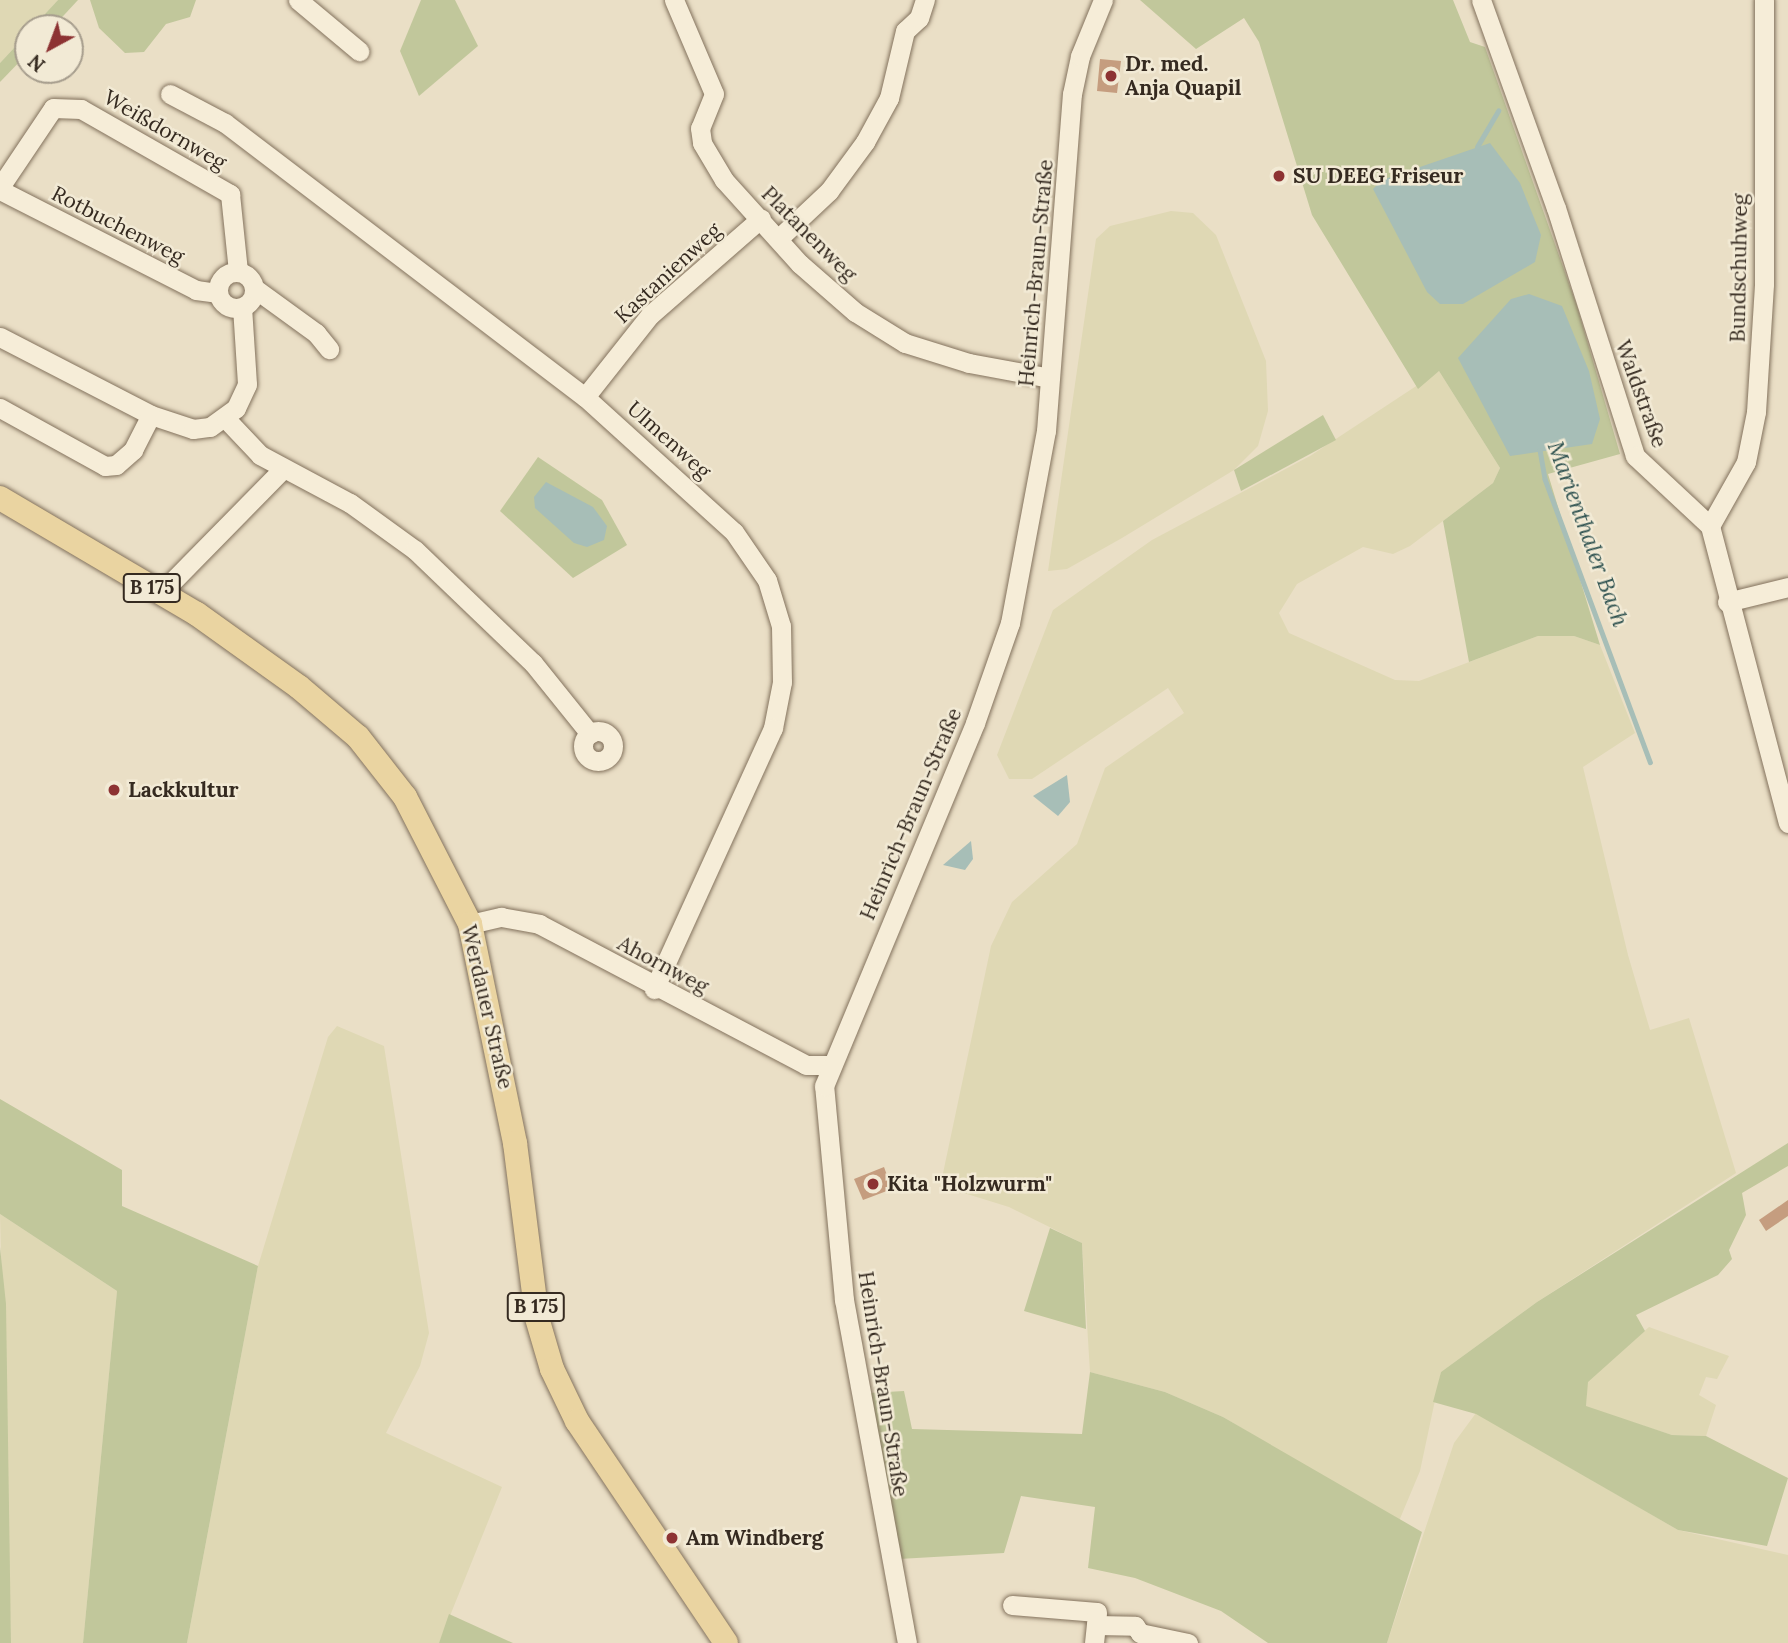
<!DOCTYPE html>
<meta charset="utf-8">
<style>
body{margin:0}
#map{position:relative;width:1788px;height:1643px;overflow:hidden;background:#eadfc6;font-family:Lora,serif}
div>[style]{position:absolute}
.farmland>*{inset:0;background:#dfd8b4}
.green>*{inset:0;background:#c1c79b}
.water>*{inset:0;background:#a7beb7}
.stream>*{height:4.5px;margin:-2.25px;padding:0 2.25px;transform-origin:2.25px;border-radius:2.25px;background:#a7beb7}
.building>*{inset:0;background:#c59d7f}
.roads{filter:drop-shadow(0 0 2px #83725d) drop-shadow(0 0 2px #83725d)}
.minor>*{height:19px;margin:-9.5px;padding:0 9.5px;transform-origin:9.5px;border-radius:9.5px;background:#f6edd8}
.minor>.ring{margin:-9.5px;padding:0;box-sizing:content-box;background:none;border:19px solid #f6edd8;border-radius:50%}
.major>*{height:24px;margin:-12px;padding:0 12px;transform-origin:12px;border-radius:12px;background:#ead4a1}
.dots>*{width:19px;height:19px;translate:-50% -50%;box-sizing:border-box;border:4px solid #f2ead5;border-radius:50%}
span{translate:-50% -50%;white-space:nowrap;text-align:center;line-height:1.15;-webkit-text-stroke:5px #f2ead5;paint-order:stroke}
.shield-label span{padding:2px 5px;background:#f2ead5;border:2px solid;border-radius:5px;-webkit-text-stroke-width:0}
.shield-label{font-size:19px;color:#352a20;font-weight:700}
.poi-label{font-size:21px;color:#352a20;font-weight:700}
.left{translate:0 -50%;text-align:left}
.street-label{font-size:21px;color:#352a20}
.water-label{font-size:23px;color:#305351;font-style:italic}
.north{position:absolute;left:14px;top:14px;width:70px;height:70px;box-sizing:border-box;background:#f2ead5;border:2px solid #a69d8d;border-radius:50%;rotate:221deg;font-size:19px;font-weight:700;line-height:28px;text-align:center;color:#352a20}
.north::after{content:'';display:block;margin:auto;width:24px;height:32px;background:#8d3333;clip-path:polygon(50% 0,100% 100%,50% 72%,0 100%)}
</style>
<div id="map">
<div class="farmland">
<div style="clip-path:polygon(0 0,58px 0,0 63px)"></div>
<div style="clip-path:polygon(1171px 211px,1193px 213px,1216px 235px,1266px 361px,1268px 411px,1258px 446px,1234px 470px,1122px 538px,1067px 569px,1048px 571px,1096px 239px,1110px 226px)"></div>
<div style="clip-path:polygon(1439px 371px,1500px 468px,1493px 483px,1410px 546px,1393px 554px,1363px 547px,1297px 584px,1279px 613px,1289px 633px,1395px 680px,1419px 681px,1538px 636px,1574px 636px,1600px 645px,1635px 733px,1583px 767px,1628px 955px,1650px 1030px,1689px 1018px,1736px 1173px,1537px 1302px,1441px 1372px,1420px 1471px,1399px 1521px,1223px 1417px,1165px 1392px,1090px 1372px,1082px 1243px,1009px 1207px,951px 1189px,942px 1178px,991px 946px,1012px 902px,1077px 844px,1105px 768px,1184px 713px,1168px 688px,1032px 779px,1009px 779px,997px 755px,1053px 610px,1152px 540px,1310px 456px)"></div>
<div style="clip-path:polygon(337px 1026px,384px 1046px,429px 1333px,420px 1366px,386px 1433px,502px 1487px,439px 1643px,187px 1643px,258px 1266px,328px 1037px)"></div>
<div style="clip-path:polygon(0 1214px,117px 1291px,83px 1643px,11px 1643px)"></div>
<div style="clip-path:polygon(1649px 1327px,1729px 1356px,1717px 1379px,1706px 1377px,1699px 1395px,1716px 1405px,1706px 1436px,1672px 1435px,1586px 1407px,1587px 1382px)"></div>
<div style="clip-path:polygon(1476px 1413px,1678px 1530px,1788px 1555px,1788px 1643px,1387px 1643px,1454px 1443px)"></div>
</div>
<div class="green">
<div style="clip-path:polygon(58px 0,78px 0,52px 28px,32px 28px)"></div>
<div style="clip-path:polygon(90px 0,196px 0,190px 17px,166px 24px,144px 52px,125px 53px,99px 28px)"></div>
<div style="clip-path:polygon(421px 0,455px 0,478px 46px,419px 96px,400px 51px)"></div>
<div style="clip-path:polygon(1140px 0,1453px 0,1470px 42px,1485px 47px,1577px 306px,1620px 454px,1548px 474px,1600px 645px,1574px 636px,1538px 636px,1469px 662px,1443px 521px,1493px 483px,1500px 468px,1439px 371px,1418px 389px,1312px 215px,1259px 42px,1244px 18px,1196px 49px)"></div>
<div style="clip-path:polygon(28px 33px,28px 53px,0 82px,0 63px)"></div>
<div style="clip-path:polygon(1323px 415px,1336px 440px,1241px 491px,1234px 470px)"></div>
<div style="clip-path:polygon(538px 457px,602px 500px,627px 545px,573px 578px,500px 511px)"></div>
<div style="clip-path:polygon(0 1099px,122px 1170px,122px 1206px,258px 1266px,187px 1643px,83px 1643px,117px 1291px,0 1214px)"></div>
<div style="clip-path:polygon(1788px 1143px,1788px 1166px,1742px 1193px,1746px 1215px,1729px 1250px,1732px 1259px,1718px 1275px,1636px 1315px,1645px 1331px,1588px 1382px,1586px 1406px,1672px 1435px,1706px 1436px,1788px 1478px,1767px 1546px,1678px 1530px,1476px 1414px,1433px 1402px,1441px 1372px,1537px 1302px)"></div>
<div style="clip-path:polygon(1050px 1228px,1082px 1243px,1086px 1329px,1024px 1311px)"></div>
<div style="clip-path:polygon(0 1247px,6px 1304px,11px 1643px,0 1643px)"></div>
<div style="clip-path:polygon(1090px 1372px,1165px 1392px,1223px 1417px,1422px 1532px,1387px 1643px,1268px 1643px,1221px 1611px,1135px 1578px,1088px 1568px,1095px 1507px,1021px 1496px,1004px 1553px,899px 1559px,869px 1393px,904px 1391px,912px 1429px,1082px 1434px)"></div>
<div style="clip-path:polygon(449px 1614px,513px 1643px,439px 1643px)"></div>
</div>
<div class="water">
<div style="clip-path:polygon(1490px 143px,1520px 183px,1541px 235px,1535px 262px,1463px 304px,1440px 304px,1427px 292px,1373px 189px,1382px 180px)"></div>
<div style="clip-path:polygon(1529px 294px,1562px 306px,1589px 371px,1600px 419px,1592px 444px,1510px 456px,1458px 358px,1511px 299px)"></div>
<div style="clip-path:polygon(546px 482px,593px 507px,607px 526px,604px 540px,587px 547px,574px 543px,535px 508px,534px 497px)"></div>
<div style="clip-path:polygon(1067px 775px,1070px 802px,1058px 816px,1033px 796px)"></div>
<div style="clip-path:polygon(971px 841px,973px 859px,965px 870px,943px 865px)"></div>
</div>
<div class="stream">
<div style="left:1477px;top:147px;width:42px;rotate:-59.7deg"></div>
<div style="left:1540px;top:450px;width:29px;rotate:80deg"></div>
<div style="left:1545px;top:479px;width:302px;rotate:69.6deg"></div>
</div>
<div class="building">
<div style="clip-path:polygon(1100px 59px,1121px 61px,1117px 93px,1097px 91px)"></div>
<div style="clip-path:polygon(884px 1167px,892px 1189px,863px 1200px,854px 1179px)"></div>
<div style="clip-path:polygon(1788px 1200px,1788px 1216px,1766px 1231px,1759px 1220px)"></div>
</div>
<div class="roads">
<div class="minor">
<div style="left:298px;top:0;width:80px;rotate:39.9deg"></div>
<div style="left:674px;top:0;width:102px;rotate:66.9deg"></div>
<div style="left:714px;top:94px;width:37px;rotate:112deg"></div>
<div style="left:700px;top:128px;width:15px;rotate:82deg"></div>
<div style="left:702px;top:143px;width:43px;rotate:59.3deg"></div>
<div style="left:724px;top:180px;width:113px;rotate:47.9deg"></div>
<div style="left:800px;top:264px;width:73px;rotate:41.1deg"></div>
<div style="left:855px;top:312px;width:59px;rotate:31.8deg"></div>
<div style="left:905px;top:343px;width:67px;rotate:17.4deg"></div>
<div style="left:969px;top:363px;width:82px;rotate:10.5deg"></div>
<div style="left:1481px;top:0;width:221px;rotate:70.2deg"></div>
<div style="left:1556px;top:208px;width:260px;rotate:72.3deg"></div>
<div style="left:1635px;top:456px;width:103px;rotate:43deg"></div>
<div style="left:1710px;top:526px;width:307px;rotate:75.3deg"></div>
<div style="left:170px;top:94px;width:62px;rotate:27.8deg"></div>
<div style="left:225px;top:123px;width:452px;rotate:37.3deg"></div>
<div style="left:585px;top:397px;width:201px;rotate:42.2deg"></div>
<div style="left:734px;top:532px;width:58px;rotate:55.5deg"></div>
<div style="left:767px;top:580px;width:48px;rotate:73.1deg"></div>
<div style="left:781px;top:626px;width:56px;rotate:89deg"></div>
<div style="left:782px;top:682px;width:47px;rotate:101.1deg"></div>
<div style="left:773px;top:728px;width:287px;rotate:114.5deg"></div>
<div style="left:0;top:187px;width:95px;rotate:-56.1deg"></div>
<div style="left:53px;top:108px;width:28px;rotate:2deg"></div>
<div style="left:81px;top:109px;width:172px;rotate:29.7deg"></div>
<div style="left:230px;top:194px;width:77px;rotate:84.1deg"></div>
<div style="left:0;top:190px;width:220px;rotate:27deg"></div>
<div style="left:196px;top:290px;width:21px;rotate:8deg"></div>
<div style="left:779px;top:238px;width:69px;rotate:-43.2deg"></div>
<div style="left:829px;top:191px;width:61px;rotate:-53.7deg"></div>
<div style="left:865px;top:142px;width:50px;rotate:-61.4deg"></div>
<div style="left:889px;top:98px;width:69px;rotate:-76.6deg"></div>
<div style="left:905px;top:31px;width:19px;rotate:-43deg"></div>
<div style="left:919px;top:18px;width:19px;rotate:-72deg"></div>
<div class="ring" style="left:218px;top:272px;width:17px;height:17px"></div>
<div style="left:254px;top:288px;width:77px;rotate:36deg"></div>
<div style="left:316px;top:333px;width:21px;rotate:51deg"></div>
<div style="left:0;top:337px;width:170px;rotate:27.3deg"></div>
<div style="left:151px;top:415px;width:44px;rotate:18.4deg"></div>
<div style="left:193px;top:429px;width:17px;rotate:-7deg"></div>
<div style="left:210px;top:427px;width:32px;rotate:-36deg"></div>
<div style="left:236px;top:408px;width:26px;rotate:-65deg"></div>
<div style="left:247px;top:384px;width:77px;rotate:-93.7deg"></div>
<div style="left:585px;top:397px;width:105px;rotate:-51.6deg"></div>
<div style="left:650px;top:315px;width:147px;rotate:-41.1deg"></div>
<div style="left:0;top:408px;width:120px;rotate:28.9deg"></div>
<div style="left:105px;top:466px;width:11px;rotate:-5deg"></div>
<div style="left:116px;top:465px;width:23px;rotate:-41deg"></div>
<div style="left:133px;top:450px;width:39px;rotate:-63deg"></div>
<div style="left:226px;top:419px;width:50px;rotate:46.6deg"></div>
<div style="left:260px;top:455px;width:102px;rotate:28.1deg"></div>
<div style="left:350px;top:503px;width:80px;rotate:35.9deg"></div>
<div style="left:415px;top:550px;width:163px;rotate:43.8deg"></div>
<div style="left:533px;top:663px;width:91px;rotate:51.2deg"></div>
<div style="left:1710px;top:526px;width:73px;rotate:-60.6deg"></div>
<div style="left:1746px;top:462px;width:51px;rotate:-78.7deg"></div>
<div style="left:1756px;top:412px;width:128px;rotate:-86.4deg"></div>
<div style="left:1764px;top:284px;width:284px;rotate:-90deg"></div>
<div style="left:161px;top:593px;width:175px;rotate:-45.5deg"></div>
<div style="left:1727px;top:602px;width:63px;rotate:-13.8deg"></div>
<div class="ring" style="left:583px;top:731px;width:11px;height:11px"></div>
<div style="left:470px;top:924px;width:32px;rotate:-13deg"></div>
<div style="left:501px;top:917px;width:39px;rotate:10deg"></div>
<div style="left:539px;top:924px;width:302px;rotate:27.8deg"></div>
<div style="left:806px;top:1065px;width:25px"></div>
<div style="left:1012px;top:1605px;width:85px;rotate:4.7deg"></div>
<div style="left:1097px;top:1612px;width:13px;rotate:94deg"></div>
<div style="left:1096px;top:1625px;width:39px;rotate:1deg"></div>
<div style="left:1135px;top:1626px;width:9px;rotate:54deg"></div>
<div style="left:1140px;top:1633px;width:49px;rotate:11.8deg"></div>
<div style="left:907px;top:1643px;width:349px;rotate:-100.4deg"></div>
<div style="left:844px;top:1300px;width:215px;rotate:-95.3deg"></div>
<div style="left:824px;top:1086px;width:393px;rotate:-67.4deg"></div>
<div style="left:975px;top:723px;width:106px;rotate:-70.7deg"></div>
<div style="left:1010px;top:623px;width:195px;rotate:-79.4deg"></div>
<div style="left:1046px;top:431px;width:338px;rotate:-85.6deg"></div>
<div style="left:1072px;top:94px;width:39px;rotate:-78deg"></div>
<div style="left:1080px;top:56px;width:61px;rotate:-67.7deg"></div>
<div style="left:1094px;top:1643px;width:18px;rotate:-84deg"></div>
</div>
<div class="major">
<div style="left:0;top:498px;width:229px;rotate:30.5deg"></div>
<div style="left:197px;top:614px;width:125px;rotate:35.6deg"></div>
<div style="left:299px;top:687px;width:77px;rotate:40.3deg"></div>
<div style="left:358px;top:737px;width:76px;rotate:51.9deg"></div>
<div style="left:405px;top:797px;width:143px;rotate:62.9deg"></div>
<div style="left:470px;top:924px;width:224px;rotate:78.4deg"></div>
<div style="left:515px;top:1143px;width:176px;rotate:82.8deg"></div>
<div style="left:537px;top:1318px;width:53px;rotate:73.6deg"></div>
<div style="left:552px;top:1369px;width:58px;rotate:64.3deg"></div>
<div style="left:577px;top:1421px;width:267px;rotate:56.1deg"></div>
</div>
</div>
<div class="dots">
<div style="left:1111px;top:76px;background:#8d3333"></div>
<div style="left:1279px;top:176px;background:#8d3333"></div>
<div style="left:114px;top:790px;background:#8d3333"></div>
<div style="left:873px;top:1184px;background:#8d3333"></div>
<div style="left:672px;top:1538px;background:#8d3333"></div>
</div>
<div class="shield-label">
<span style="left:152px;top:588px">B 175</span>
<span style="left:536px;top:1307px">B 175</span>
</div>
<div class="poi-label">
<span class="left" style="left:1125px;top:76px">Dr. med.<br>Anja Quapil</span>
<span class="left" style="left:1293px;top:176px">SU DEEG Friseur</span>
<span class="left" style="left:128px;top:790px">Lackkultur</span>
<span class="left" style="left:887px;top:1184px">Kita "Holzwurm"</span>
<span class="left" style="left:686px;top:1538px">Am Windberg</span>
</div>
<div class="street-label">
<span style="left:165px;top:130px;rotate:30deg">Weißdornweg</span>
<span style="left:118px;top:225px;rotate:27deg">Rotbuchenweg</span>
<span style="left:809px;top:234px;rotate:45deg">Platanenweg</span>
<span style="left:1739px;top:268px;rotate:-89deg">Bundschuhweg</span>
<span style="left:668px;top:273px;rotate:-43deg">Kastanienweg</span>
<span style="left:1036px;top:273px;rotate:-85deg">Heinrich-Braun-Straße</span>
<span style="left:1641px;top:394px;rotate:70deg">Waldstraße</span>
<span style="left:669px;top:440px;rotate:42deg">Ulmenweg</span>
<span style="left:911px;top:814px;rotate:-67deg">Heinrich-Braun-Straße</span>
<span style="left:663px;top:965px;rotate:28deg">Ahornweg</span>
<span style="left:487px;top:1007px;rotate:77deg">Werdauer Straße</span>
<span style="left:883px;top:1384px;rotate:81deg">Heinrich-Braun-Straße</span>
</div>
<div class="water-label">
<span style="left:1588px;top:534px;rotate:70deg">Marienthaler Bach</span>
</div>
<div class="north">N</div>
</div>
